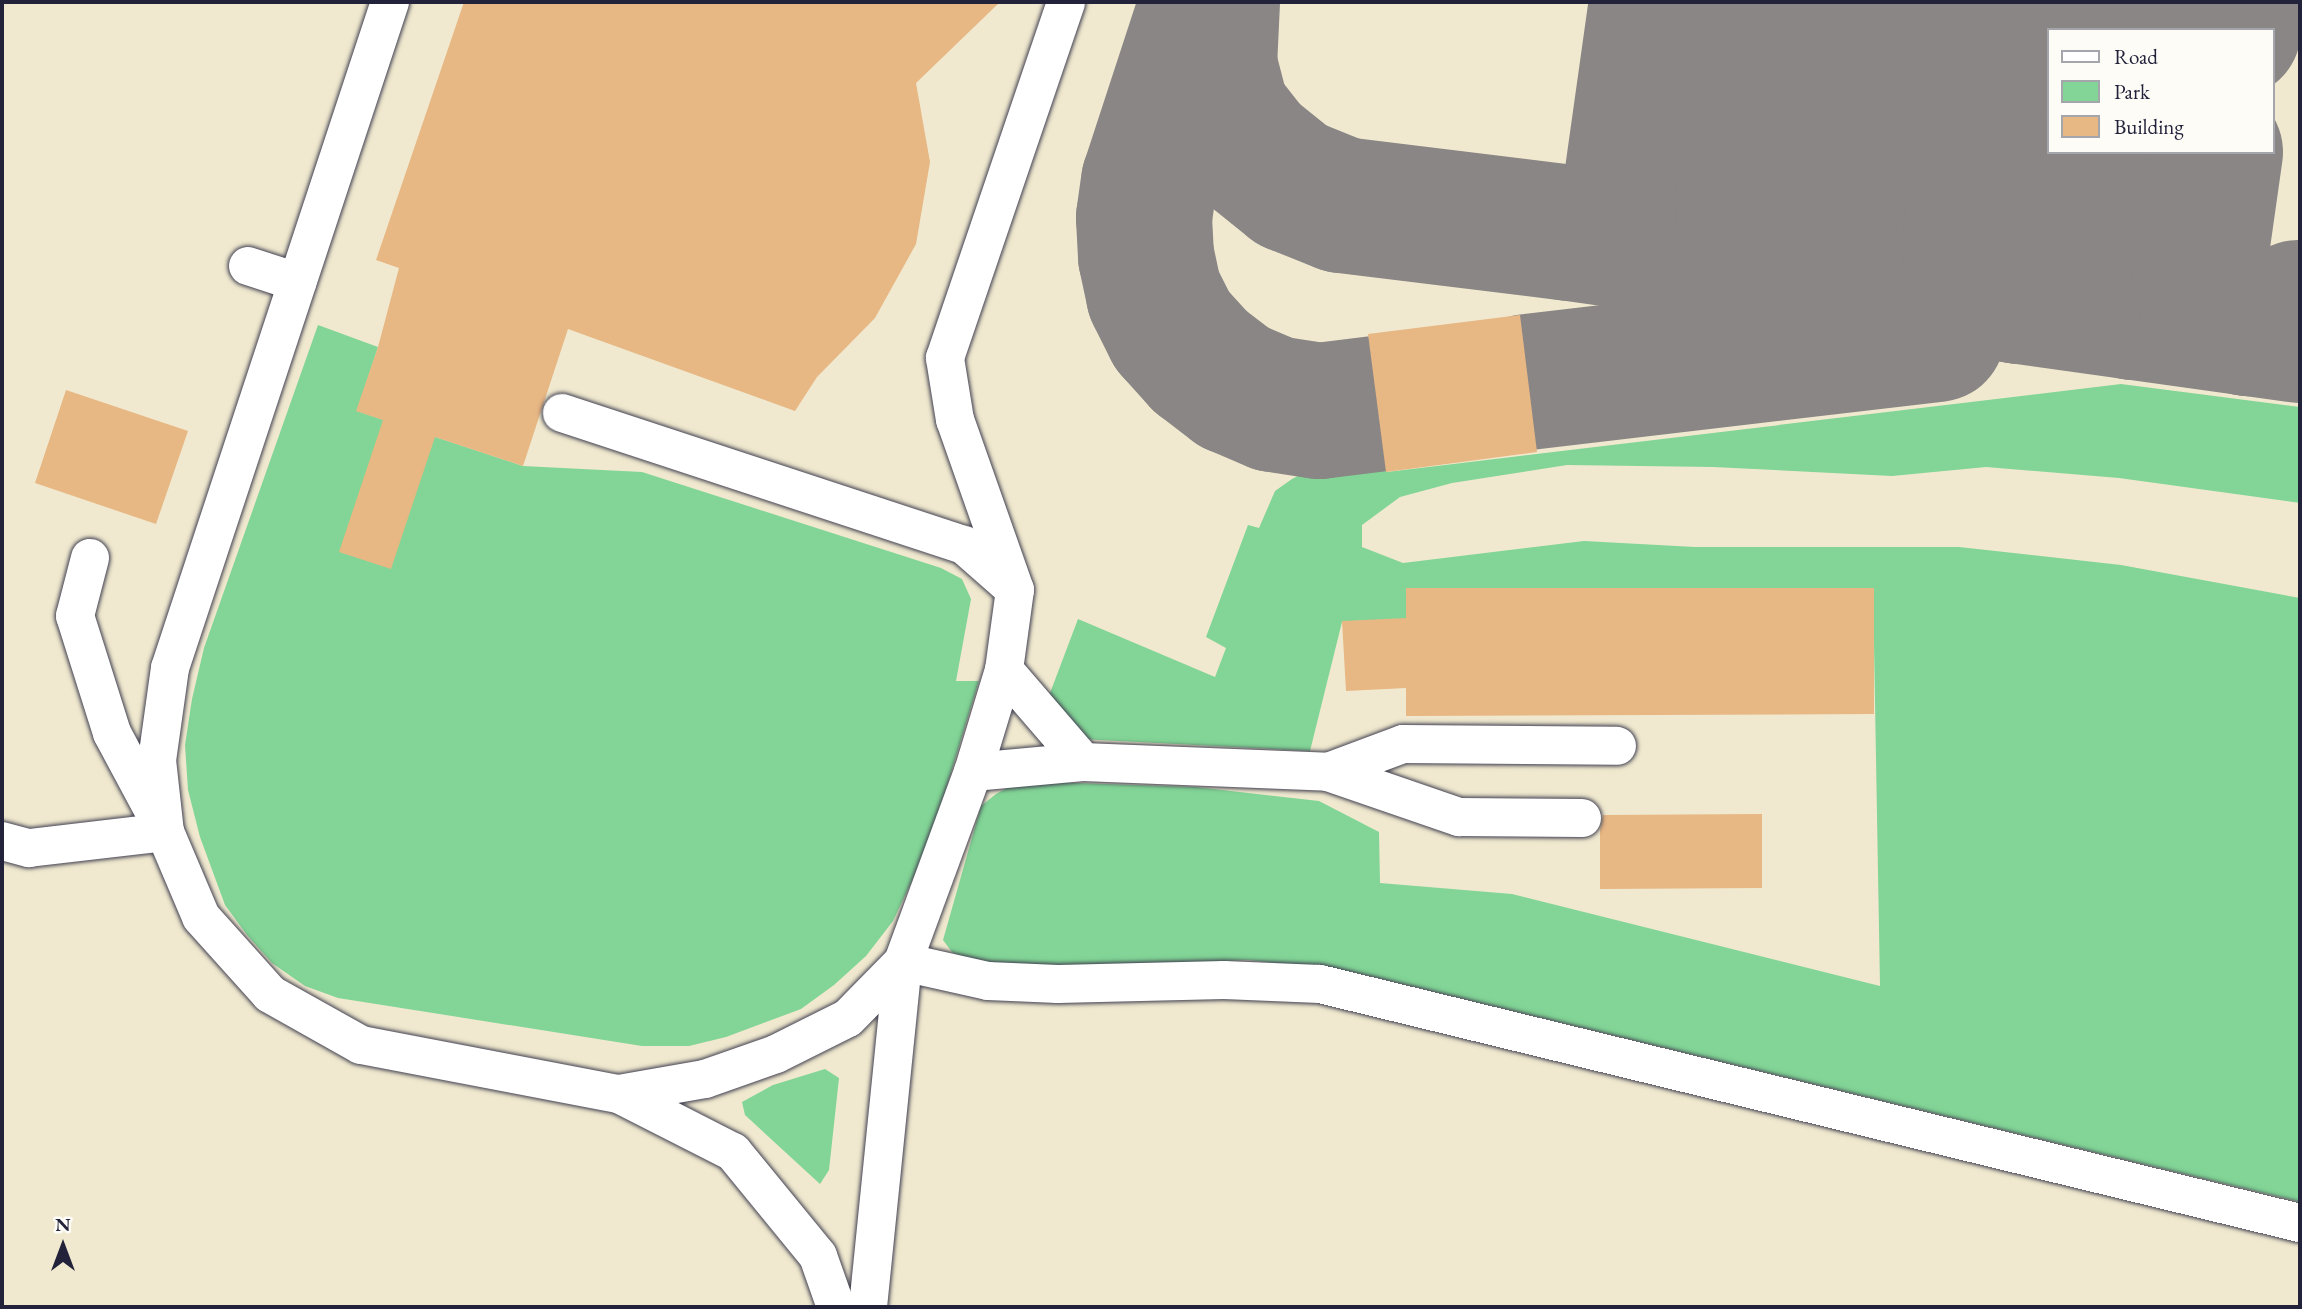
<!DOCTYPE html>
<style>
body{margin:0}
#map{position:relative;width:2302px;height:1309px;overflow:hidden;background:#f0e9cf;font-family:"EB Garamond",serif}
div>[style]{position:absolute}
.green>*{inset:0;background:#82d596}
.taxiway>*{height:136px;margin:-68px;padding:0 68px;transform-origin:68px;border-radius:68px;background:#898685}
.building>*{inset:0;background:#e7b784}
.roads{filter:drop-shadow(0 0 2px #414051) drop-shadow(0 0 2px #414051)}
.minor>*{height:38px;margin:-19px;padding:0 19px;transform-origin:19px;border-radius:19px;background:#fff}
span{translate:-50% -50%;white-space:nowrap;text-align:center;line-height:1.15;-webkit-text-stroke:7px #fdfcf7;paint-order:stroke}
.frame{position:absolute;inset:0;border:4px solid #22223b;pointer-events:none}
.legend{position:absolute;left:2047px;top:28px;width:228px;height:126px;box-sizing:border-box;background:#fdfcf7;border:2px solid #a5a5ac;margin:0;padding:9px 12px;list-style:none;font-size:21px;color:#22223b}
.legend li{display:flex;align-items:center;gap:14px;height:35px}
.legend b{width:35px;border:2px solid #a5a5ac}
.north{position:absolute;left:28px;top:1211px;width:70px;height:70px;-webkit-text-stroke:5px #fdfcf7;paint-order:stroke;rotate:0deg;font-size:19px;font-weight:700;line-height:28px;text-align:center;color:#22223b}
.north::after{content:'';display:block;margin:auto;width:24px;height:32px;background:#22223b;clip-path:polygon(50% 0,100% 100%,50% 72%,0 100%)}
</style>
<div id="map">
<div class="green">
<div style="clip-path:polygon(318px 325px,378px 347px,357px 411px,523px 466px,642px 472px,941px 568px,962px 579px,971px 599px,956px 681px,979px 681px,929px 845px,893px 921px,866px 956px,834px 985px,801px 1009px,726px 1037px,689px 1046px,642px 1046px,338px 998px,305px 986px,272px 963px,247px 935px,225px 905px,200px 837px,188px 790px,185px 745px,192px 699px,204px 648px)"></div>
<div style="clip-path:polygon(2121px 384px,2300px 407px,2300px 503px,2119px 478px,1986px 467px,1892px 476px,1713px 467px,1567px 465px,1452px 483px,1400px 497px,1362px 525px,1362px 547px,1403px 563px,1584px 541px,1695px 547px,1959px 547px,2121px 565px,2300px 598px,2300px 1202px,1353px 972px,1248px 960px,1013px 970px,967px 960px,952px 952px,943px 940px,981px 806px,996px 794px,1014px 784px,1047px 782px,1196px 787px,1319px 801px,1379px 832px,1380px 883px,1512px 894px,1880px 986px,1873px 588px,1406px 588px,1406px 652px,1370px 620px,1342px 622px,1310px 751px,1080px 739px,1047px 701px,1078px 619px,1215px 677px,1226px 648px,1206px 637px,1248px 525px,1259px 528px,1275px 491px,1292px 479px,1321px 464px,1351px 458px,1384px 454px,1387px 472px)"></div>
<div style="clip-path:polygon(825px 1069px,839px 1078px,829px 1170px,820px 1184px,745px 1115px,742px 1102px,773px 1085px)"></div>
</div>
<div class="taxiway">
<div style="left:1208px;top:2px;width:189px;rotate:108.1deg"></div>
<div style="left:1149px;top:182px;width:36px;rotate:98deg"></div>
<div style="left:1144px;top:218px;width:38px;rotate:87deg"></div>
<div style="left:1146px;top:256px;width:39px;rotate:78deg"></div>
<div style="left:1154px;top:294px;width:40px;rotate:63.4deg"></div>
<div style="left:1172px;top:330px;width:42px;rotate:47.9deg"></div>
<div style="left:1200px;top:361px;width:43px;rotate:37.4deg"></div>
<div style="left:1234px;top:387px;width:43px;rotate:23deg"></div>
<div style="left:1274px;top:404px;width:46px;rotate:8.8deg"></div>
<div style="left:1319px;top:411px;width:57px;rotate:-7deg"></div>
<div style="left:1212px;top:2px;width:63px;rotate:92.7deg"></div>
<div style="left:1209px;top:65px;width:52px;rotate:75.4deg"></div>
<div style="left:1222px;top:115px;width:47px;rotate:51.9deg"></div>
<div style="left:1251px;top:152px;width:53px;rotate:38.8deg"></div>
<div style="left:1292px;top:185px;width:54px;rotate:21.8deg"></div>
<div style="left:1342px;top:205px;width:230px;rotate:7deg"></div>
<div style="left:1570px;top:233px;width:737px;rotate:7.95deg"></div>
<div style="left:1657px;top:2px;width:186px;rotate:98deg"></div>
<div style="left:1631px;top:186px;width:20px;rotate:90deg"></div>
<div style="left:1631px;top:206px;width:22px;rotate:68deg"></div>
<div style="left:1639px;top:226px;width:23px;rotate:38deg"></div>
<div style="left:1657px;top:240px;width:23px;rotate:20deg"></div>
<div style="left:1679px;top:248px;width:21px"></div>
<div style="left:1700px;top:248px;width:21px;rotate:-17deg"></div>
<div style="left:1720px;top:242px;width:18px;rotate:-49deg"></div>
<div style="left:1772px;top:2px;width:202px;rotate:98.3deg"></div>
<div style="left:1743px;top:202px;width:19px;rotate:87deg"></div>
<div style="left:1744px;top:221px;width:21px;rotate:71deg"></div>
<div style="left:1751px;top:241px;width:24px;rotate:38deg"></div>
<div style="left:1770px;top:256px;width:23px;rotate:20deg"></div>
<div style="left:1792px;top:264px;width:21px;rotate:-3deg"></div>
<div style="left:1813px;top:263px;width:22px;rotate:-13deg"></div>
<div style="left:1834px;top:258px;width:19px;rotate:-55deg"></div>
<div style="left:1887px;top:2px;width:214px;rotate:98.3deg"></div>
<div style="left:1856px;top:214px;width:20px;rotate:87deg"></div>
<div style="left:1857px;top:234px;width:21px;rotate:71deg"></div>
<div style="left:1864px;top:254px;width:23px;rotate:41deg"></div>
<div style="left:1881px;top:269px;width:26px;rotate:25deg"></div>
<div style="left:1905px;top:280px;width:22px;rotate:-5deg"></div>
<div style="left:1927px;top:278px;width:23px;rotate:-23deg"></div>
<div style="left:1948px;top:269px;width:16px;rotate:-52deg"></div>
<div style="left:2004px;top:2px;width:233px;rotate:98.1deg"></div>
<div style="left:1971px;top:233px;width:20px;rotate:90deg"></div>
<div style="left:1971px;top:253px;width:22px;rotate:68deg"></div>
<div style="left:1979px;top:273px;width:23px;rotate:38deg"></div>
<div style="left:1997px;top:287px;width:25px;rotate:21deg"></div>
<div style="left:2020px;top:296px;width:41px;rotate:-8.3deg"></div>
<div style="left:2061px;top:290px;width:20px;rotate:-53deg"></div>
<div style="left:2116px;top:30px;width:28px;rotate:-82deg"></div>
<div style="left:2233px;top:30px;width:28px;rotate:-82deg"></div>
<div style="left:2099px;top:152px;width:97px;rotate:98.3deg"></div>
<div style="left:2085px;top:248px;width:21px;rotate:90deg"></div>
<div style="left:2085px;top:269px;width:22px;rotate:68deg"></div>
<div style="left:2093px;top:289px;width:22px;rotate:36deg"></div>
<div style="left:2111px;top:302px;width:24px;rotate:24deg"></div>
<div style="left:2133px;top:312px;width:33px;rotate:-9deg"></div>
<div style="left:2215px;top:152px;width:113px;rotate:98.1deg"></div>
<div style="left:2199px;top:264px;width:20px;rotate:87deg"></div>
<div style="left:2200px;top:284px;width:21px;rotate:71deg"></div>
<div style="left:2207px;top:304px;width:48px;rotate:30.3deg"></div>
<div style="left:2248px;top:328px;width:21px;rotate:-5deg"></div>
<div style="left:2269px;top:326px;width:21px;rotate:-19deg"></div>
<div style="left:2289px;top:319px;width:14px;rotate:-51deg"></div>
<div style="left:1528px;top:382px;width:412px;rotate:-6.7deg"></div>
</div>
<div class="building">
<div style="clip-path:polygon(464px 2px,1000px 2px,916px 83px,930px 162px,916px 244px,875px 318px,817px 377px,795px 411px,568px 329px,523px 466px,435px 437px,391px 569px,339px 552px,383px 420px,356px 411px,378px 347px,399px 268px,376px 260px)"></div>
<div style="clip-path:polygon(1520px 315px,1537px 452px,1386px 472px,1368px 334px)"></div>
<div style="clip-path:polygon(66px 390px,188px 431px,156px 524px,35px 483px)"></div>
<div style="clip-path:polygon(1406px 588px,1874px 588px,1874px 714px,1406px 716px,1406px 688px,1346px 691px,1342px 621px,1406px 618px)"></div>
<div style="clip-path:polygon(1762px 814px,1762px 888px,1600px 889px,1600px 830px,1603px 815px)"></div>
</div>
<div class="roads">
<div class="minor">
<div style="left:390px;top:2px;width:701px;rotate:108.28deg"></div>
<div style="left:170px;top:668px;width:93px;rotate:98deg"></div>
<div style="left:157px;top:760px;width:72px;rotate:83.7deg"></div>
<div style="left:165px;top:832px;width:92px;rotate:67deg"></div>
<div style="left:201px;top:917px;width:103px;rotate:48.1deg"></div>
<div style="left:270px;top:994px;width:104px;rotate:29.3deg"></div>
<div style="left:361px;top:1045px;width:263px;rotate:10.8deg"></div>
<div style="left:619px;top:1094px;width:128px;rotate:27deg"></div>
<div style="left:733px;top:1152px;width:134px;rotate:50.7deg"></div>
<div style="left:818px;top:1256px;width:54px;rotate:70.6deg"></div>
<div style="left:248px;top:266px;width:52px;rotate:18.1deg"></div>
<div style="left:562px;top:413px;width:423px;rotate:18.2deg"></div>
<div style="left:964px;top:545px;width:67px;rotate:41.3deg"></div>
<div style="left:1004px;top:670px;width:121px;rotate:49.3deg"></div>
<div style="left:973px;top:772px;width:110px;rotate:-5.2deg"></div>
<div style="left:1083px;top:762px;width:245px;rotate:2.3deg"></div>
<div style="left:1328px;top:772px;width:139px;rotate:19deg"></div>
<div style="left:1459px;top:817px;width:123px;rotate:0.5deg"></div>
<div style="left:1328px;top:772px;width:80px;rotate:-20.5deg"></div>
<div style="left:1403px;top:744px;width:214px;rotate:0.5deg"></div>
<div style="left:2px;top:841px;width:28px;rotate:15deg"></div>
<div style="left:29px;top:848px;width:137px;rotate:-6.7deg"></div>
<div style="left:165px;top:832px;width:112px;rotate:-118.2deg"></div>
<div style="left:112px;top:733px;width:123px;rotate:-107.5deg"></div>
<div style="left:75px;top:616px;width:60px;rotate:-75.5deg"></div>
<div style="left:619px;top:1094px;width:87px;rotate:-9.9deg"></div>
<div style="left:705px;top:1079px;width:75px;rotate:-19.4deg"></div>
<div style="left:776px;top:1054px;width:80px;rotate:-26.6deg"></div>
<div style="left:848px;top:1018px;width:78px;rotate:-45.5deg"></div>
<div style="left:903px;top:962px;width:87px;rotate:12.6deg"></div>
<div style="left:988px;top:981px;width:70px;rotate:2.5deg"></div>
<div style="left:1058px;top:984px;width:166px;rotate:-1.4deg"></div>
<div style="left:1224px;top:980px;width:96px;rotate:2.4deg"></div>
<div style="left:1320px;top:984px;width:1009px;rotate:13.71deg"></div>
<div style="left:868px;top:1307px;width:347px;rotate:-84.2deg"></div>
<div style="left:903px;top:962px;width:202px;rotate:-69.8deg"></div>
<div style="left:973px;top:772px;width:107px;rotate:-73.1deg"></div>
<div style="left:1004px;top:670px;width:81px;rotate:-82.2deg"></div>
<div style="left:1015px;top:590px;width:180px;rotate:-109.4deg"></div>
<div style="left:955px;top:420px;width:63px;rotate:-99.2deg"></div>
<div style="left:945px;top:358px;width:376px;rotate:-71.2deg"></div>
</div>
</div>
<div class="frame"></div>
<ul class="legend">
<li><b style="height:9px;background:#fff"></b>Road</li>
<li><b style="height:19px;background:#82d596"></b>Park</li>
<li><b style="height:19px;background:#e7b784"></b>Building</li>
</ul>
<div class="north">N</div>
</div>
